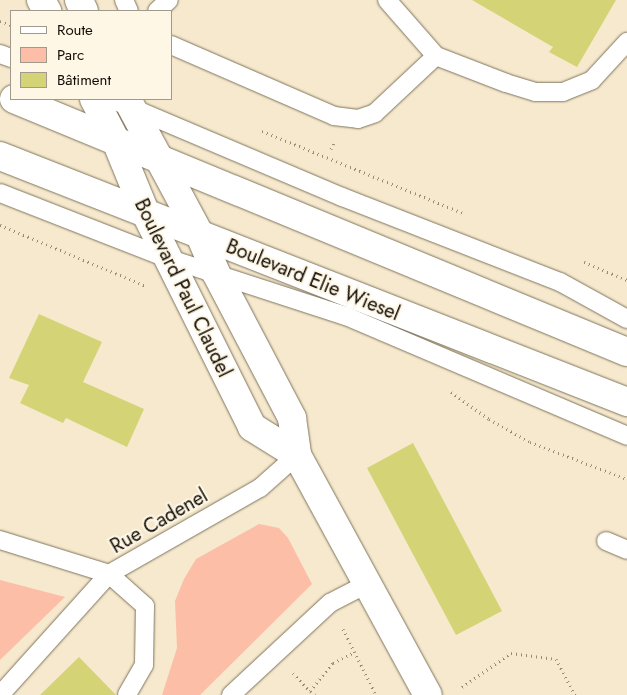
<!DOCTYPE html>
<meta charset="utf-8">
<style>
body{margin:0}
#map{position:relative;width:627px;height:695px;overflow:hidden;background:#f6e9ce;font-family:Jost,sans-serif}
div>[style]{position:absolute}
.green>*{inset:0;background:#fdbea7}
.building>*{inset:0;background:#d4d476}
.path>*{height:3px;margin-top:-1.5px;transform-origin:0;background:repeating-linear-gradient(90deg,#958b79 0 1px,transparent 0 5px)}
.roads{filter:drop-shadow(0 0 1px #7f745b) drop-shadow(0 0 1px #7f745b)}
.lane>*{height:18px;margin:-9px;padding:0 9px;transform-origin:9px;border-radius:9px;background:#fff}
.street>*{height:28px;margin:-14px;padding:0 14px;transform-origin:14px;border-radius:14px;background:#fff}
.secondary>*{height:28px;margin:-14px;padding:0 14px;transform-origin:14px;border-radius:14px;background:#fff}
span{translate:-50% -50%;white-space:nowrap;text-align:center;line-height:1.15;-webkit-text-stroke:4px #fff7e6;paint-order:stroke}
.street-label{font-size:20px;color:#120d05}
.legend{position:absolute;left:10px;top:10px;width:162px;height:90px;box-sizing:border-box;background:#fff7e6;border:1px solid #a0998c;margin:0;padding:6px 9px;list-style:none;font-size:15px;color:#120d05}
.legend li{display:flex;align-items:center;gap:10px;height:25px}
.legend b{width:25px;border:1px solid #a0998c}
</style>
<div id="map">
<div class="green">
<div style="clip-path:polygon(259px 524px,279px 528px,288px 538px,312px 584px,200px 695px,162px 695px,177px 648px,175px 601px,184px 579px,196px 559px)"></div>
<div style="clip-path:polygon(0 580px,65px 597px,0 660px)"></div>
</div>
<div class="building">
<div style="clip-path:polygon(472px 0,616px 0,577px 67px,549px 52px,553px 47px)"></div>
<div style="clip-path:polygon(39px 314px,102px 342px,83px 382px,144px 409px,127px 447px,66px 418px,63px 423px,20px 403px,29px 385px,9px 378px)"></div>
<div style="clip-path:polygon(413px 443px,502px 611px,456px 635px,367px 468px)"></div>
<div style="clip-path:polygon(79px 657px,116px 695px,40px 695px)"></div>
</div>
<div class="path">
<div style="left:0;top:21px;width:12px;rotate:20deg"></div>
<div style="left:262px;top:131px;width:217px;rotate:22.2deg"></div>
<div style="left:331px;top:149px;width:8px;rotate:-67deg"></div>
<div style="left:0;top:225px;width:158px;rotate:22.7deg"></div>
<div style="left:584px;top:262px;width:47px;rotate:22.7deg"></div>
<div style="left:451px;top:392px;width:47px;rotate:35.4deg"></div>
<div style="left:489px;top:419px;width:47px;rotate:29.3deg"></div>
<div style="left:530px;top:442px;width:104px;rotate:20.9deg"></div>
<div style="left:343px;top:629px;width:74px;rotate:63.4deg"></div>
<div style="left:293px;top:673px;width:25px;rotate:47deg"></div>
<div style="left:462px;top:687px;width:60px;rotate:-34.8deg"></div>
<div style="left:511px;top:653px;width:45px;rotate:7.6deg"></div>
<div style="left:556px;top:659px;width:41px;rotate:62.2deg"></div>
<div style="left:315px;top:695px;width:6px;rotate:-141deg"></div>
<div style="left:310px;top:691px;width:36px;rotate:-51deg"></div>
<div style="left:333px;top:663px;width:25px;rotate:-27deg"></div>
</div>
<div class="roads">
<div class="lane">
<div style="left:124px;top:0;width:12px;rotate:66deg"></div>
<div style="left:387px;top:0;width:74px;rotate:48.8deg"></div>
<div style="left:157px;top:11px;width:16px;rotate:-43deg"></div>
<div style="left:171px;top:45px;width:178px;rotate:23.5deg"></div>
<div style="left:334px;top:116px;width:24px;rotate:7deg"></div>
<div style="left:358px;top:119px;width:18px;rotate:-19deg"></div>
<div style="left:375px;top:113px;width:83px;rotate:-43.1deg"></div>
<div style="left:436px;top:56px;width:75px;rotate:21.1deg"></div>
<div style="left:506px;top:83px;width:31px;rotate:17deg"></div>
<div style="left:536px;top:92px;width:27px"></div>
<div style="left:563px;top:92px;width:31px;rotate:-22deg"></div>
<div style="left:592px;top:80px;width:52px;rotate:-47.4deg"></div>
<div style="left:0;top:54px;width:12px;rotate:20deg"></div>
<div style="left:111px;top:99px;width:251px;rotate:23deg"></div>
<div style="left:342px;top:197px;width:234px;rotate:21.3deg"></div>
<div style="left:560px;top:282px;width:77px;rotate:28.9deg"></div>
<div style="left:0;top:193px;width:179px;rotate:21.3deg"></div>
<div style="left:167px;top:258px;width:188px;rotate:18deg"></div>
<div style="left:346px;top:316px;width:306px;rotate:23.1deg"></div>
<div style="left:0;top:540px;width:114px;rotate:17.3deg"></div>
<div style="left:109px;top:574px;width:174px;rotate:-29.7deg"></div>
<div style="left:260px;top:488px;width:50px;rotate:-41.7deg"></div>
<div style="left:606px;top:541px;width:23px;rotate:23deg"></div>
<div style="left:0;top:695px;width:163px;rotate:-48deg"></div>
<div style="left:109px;top:574px;width:48px;rotate:41.6deg"></div>
<div style="left:145px;top:606px;width:59px;rotate:91deg"></div>
<div style="left:144px;top:665px;width:34px;rotate:120deg"></div>
<div style="left:231px;top:695px;width:135px;rotate:-42.9deg"></div>
<div style="left:330px;top:603px;width:42px;rotate:-27.2deg"></div>
</div>
<div class="street">
<div style="left:146px;top:214px;width:238px;rotate:63.5deg"></div>
<div style="left:252px;top:427px;width:53px;rotate:31.9deg"></div>
<div style="left:200px;top:235px;width:41px;rotate:67.2deg"></div>
<div style="left:216px;top:273px;width:164px;rotate:62.3deg"></div>
<div style="left:292px;top:418px;width:37px;rotate:82deg"></div>
<div style="left:297px;top:455px;width:273px;rotate:61.4deg"></div>
</div>
<div class="secondary">
<div style="left:41px;top:0;width:13px;rotate:61deg"></div>
<div style="left:79px;top:0;width:12px;rotate:66deg"></div>
<div style="left:14px;top:99px;width:663px;rotate:22.43deg"></div>
<div style="left:94px;top:99px;width:47px;rotate:62.4deg"></div>
<div style="left:116px;top:141px;width:79px;rotate:67.7deg"></div>
<div style="left:127px;top:99px;width:154px;rotate:61.8deg"></div>
<div style="left:0;top:156px;width:674px;rotate:21.42deg"></div>
</div>
</div>
<div class="street-label">
<span style="left:313px;top:280px;rotate:22deg">Boulevard Elie Wiesel</span>
<span style="left:183px;top:288px;rotate:64deg">Boulevard Paul Claudel</span>
<span style="left:159px;top:521px;rotate:-30deg">Rue Cadenel</span>
</div>
<ul class="legend">
<li><b style="height:6px;background:#fff"></b>Route</li>
<li><b style="height:14px;background:#fdbea7"></b>Parc</li>
<li><b style="height:14px;background:#d4d476"></b>Bâtiment</li>
</ul>
</div>
